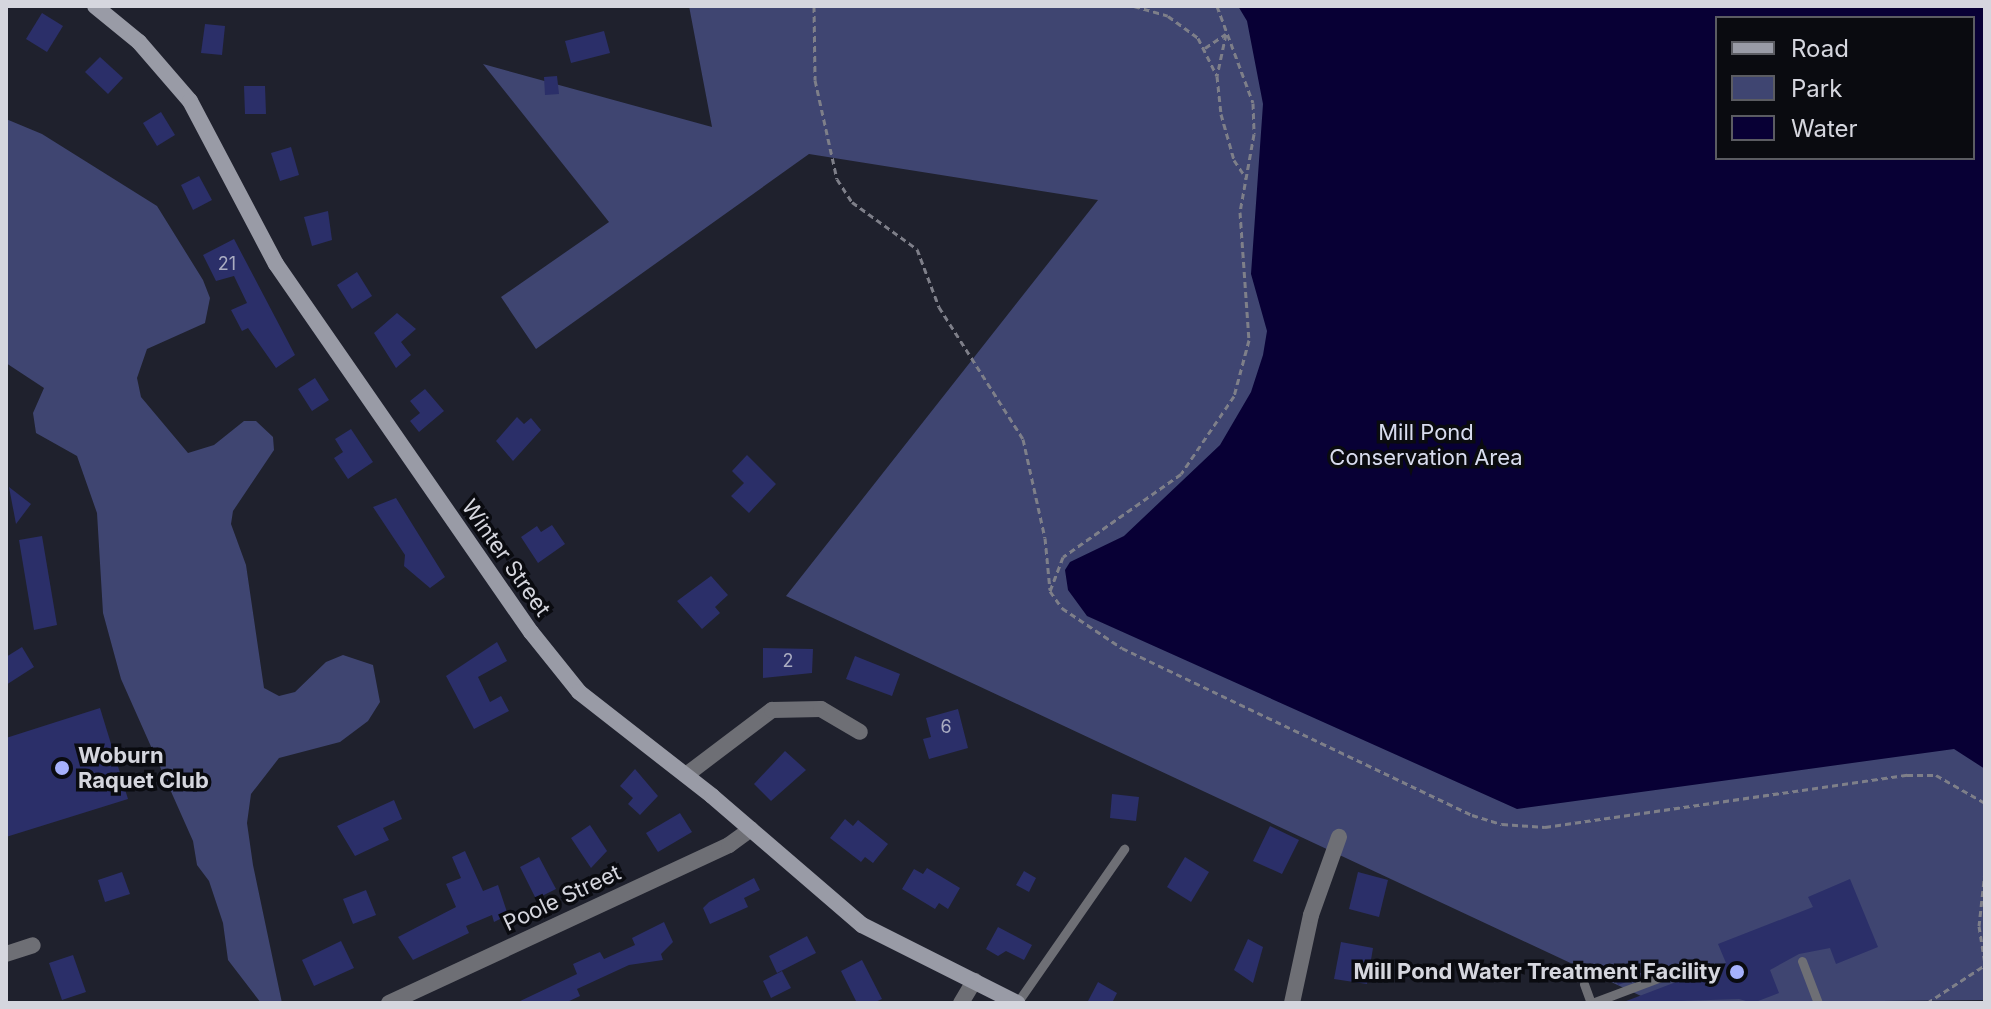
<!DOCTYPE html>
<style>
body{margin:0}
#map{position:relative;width:1991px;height:1009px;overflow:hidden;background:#1f212d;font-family:Inter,sans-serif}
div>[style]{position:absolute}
.green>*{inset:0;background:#3f4571}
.water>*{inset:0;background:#080035}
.building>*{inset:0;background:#2b2f69}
.path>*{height:3px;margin-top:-1.5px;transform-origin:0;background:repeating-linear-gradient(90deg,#7e7f89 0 6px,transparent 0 10px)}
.lane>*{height:9px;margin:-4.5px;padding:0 4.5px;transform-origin:4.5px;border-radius:4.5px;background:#6e6f75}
.street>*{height:16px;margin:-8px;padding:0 8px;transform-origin:8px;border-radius:8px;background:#6e6f75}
.secondary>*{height:16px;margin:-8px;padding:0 8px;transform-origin:8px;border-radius:8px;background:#999ba6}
.dots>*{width:22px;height:22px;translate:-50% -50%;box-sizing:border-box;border:4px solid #0a0b10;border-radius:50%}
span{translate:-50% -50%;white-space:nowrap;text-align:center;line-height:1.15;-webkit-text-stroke:7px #0a0b10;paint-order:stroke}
.number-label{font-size:18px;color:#aaacc1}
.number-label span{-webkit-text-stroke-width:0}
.park-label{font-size:22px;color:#d8dcee}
.street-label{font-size:22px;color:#d5d6de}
.poi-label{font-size:22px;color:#d5d6de;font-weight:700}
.left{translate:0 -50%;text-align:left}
.right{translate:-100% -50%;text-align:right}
.frame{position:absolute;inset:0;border:8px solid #d5d6de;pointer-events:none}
.legend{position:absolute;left:1715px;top:16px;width:260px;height:144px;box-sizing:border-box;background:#0a0b10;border:2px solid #5b5c62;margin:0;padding:10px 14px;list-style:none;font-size:24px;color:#d5d6de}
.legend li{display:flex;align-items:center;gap:16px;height:40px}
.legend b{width:40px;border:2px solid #5b5c62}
</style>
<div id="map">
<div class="green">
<div style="clip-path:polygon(evenodd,689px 6px,1985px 6px,1985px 1000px,1656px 1003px,786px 596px,1098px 200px,809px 154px,536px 349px,501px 297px,609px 222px,483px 64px,712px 127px,689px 6px,1717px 18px,1973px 18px,1973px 158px,1717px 158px,1717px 18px)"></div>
<div style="clip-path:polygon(6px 119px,42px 134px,157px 206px,203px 280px,210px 298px,205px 323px,147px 349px,137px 378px,141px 397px,188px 453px,214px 445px,244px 421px,256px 421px,273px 437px,274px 450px,233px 511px,231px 524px,246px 565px,264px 688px,279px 696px,295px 692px,326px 662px,343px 655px,373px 665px,380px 702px,368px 721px,340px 742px,279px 758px,251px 794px,247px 823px,253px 865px,282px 1003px,261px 1003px,228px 960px,223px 923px,209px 881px,197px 865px,193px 841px,121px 679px,103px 613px,97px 513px,77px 456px,36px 433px,33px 413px,44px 388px,6px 363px)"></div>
</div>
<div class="water">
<div style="clip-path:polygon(evenodd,1238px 6px,1985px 6px,1985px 769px,1954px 749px,1517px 809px,1087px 616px,1068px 590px,1065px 570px,1070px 562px,1124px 536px,1220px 445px,1251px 392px,1263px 355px,1267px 331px,1251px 274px,1263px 104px,1247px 21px,1238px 6px,1717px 18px,1973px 18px,1973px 158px,1717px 158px,1717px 18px)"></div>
</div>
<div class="building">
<div style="clip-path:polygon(42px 13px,63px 26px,47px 52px,26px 39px)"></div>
<div style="clip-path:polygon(205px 24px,225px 26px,222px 55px,201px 53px)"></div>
<div style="clip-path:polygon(604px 31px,610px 53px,571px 63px,565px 41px)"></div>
<div style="clip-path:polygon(100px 57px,123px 78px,108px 94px,85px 72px)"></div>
<div style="clip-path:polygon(557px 76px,559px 94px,545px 95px,544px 77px)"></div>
<div style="clip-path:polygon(244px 86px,265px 86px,266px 114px,245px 114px)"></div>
<div style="clip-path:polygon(161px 112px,175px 135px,157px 146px,143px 123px)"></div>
<div style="clip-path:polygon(291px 147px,299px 175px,280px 181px,271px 153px)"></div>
<div style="clip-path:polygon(199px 176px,212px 200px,193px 210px,181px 185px)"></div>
<div style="clip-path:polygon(328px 211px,332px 240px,312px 246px,304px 217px)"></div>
<div style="clip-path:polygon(234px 239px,295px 355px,276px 368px,248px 328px,242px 331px,231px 310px,247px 303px,234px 276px,216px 281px,203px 255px)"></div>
<div style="clip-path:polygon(357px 272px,372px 296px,352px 309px,337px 285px)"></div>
<div style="clip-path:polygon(397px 313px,416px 329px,401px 342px,411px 355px,396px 368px,374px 333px)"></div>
<div style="clip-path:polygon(315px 378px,329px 400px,312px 411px,298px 389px)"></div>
<div style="clip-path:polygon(425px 389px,444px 411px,419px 432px,410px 421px,420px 413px,410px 401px)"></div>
<div style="clip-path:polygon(517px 417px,524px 424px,531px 418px,541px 430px,513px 461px,496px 441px)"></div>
<div style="clip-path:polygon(351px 429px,373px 462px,348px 479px,334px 458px,343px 452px,335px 439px)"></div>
<div style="clip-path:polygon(747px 455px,776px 484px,749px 513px,731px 496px,744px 483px,732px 471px)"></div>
<div style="clip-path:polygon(9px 487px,31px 504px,16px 524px)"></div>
<div style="clip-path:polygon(396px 498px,445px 577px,430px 588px,404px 566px,405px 555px,373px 507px)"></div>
<div style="clip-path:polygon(552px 525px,565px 544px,538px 563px,521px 537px,537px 526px,541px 532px)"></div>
<div style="clip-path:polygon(42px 536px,57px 625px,34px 630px,19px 540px)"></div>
<div style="clip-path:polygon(711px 576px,728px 595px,715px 607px,720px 613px,702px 629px,677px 601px)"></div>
<div style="clip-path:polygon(497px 642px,507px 661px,478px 677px,490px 702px,501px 696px,509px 711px,474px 729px,446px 676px)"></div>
<div style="clip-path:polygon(22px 647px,34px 667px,6px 685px,6px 657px)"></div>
<div style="clip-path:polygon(763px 648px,813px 649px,812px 673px,763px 678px)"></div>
<div style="clip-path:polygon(855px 656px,900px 674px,892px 696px,846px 679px)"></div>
<div style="clip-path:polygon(100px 708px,128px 799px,6px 837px,6px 738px)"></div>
<div style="clip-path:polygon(958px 709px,968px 748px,929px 759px,923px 739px,931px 737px,926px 718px)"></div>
<div style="clip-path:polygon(785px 751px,806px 770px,771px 801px,754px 784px)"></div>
<div style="clip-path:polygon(635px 769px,658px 796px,640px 815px,628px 804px,633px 798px,620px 786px)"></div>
<div style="clip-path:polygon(1112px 794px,1139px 797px,1136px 821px,1110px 818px)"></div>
<div style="clip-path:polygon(394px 800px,402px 819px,383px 828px,389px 840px,355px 856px,337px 826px)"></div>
<div style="clip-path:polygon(680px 813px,692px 832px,658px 852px,646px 833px)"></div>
<div style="clip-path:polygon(845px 819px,853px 826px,858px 820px,888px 844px,873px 863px,865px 857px,861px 862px,830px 838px)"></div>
<div style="clip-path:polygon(590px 825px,607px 851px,591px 868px,571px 838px)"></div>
<div style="clip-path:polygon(1270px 826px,1299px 840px,1282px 874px,1253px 861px)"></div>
<div style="clip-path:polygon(465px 851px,483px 891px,498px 885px,508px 915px,494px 922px,492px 915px,466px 926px,469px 933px,413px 960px,398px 937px,456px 907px,446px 884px,461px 878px,452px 857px)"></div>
<div style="clip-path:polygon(539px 857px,556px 889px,536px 899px,520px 867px)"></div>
<div style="clip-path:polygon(1185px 857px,1209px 872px,1191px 902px,1167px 887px)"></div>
<div style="clip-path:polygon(927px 868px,960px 888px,948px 909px,939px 903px,935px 909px,902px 889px,914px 869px,923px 874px)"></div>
<div style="clip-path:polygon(1024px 871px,1036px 878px,1029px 892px,1016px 885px)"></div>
<div style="clip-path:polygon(122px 872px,130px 894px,105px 902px,98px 880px)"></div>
<div style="clip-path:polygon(1358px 872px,1388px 880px,1379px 917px,1349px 909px)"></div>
<div style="clip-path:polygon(754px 878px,760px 890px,744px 898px,748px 907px,710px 924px,703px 908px,709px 902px)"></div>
<div style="clip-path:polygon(1850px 879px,1878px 947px,1836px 964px,1830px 948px,1799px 954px,1770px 970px,1779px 993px,1753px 1003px,1739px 999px,1621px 1003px,1726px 963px,1718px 944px,1813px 907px,1808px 897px)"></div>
<div style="clip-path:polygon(366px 890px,376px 915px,353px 924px,343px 899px)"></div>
<div style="clip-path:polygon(664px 922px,673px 942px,661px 954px,663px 960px,629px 965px,577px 989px,580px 996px,565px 1003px,516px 1003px,577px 974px,573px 964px,600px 952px,604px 959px,635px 945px,632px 938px)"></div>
<div style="clip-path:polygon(998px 927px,1032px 945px,1024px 960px,1006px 951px,998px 956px,986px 949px)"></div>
<div style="clip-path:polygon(807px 936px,816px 953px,777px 973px,769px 956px)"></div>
<div style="clip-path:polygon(1248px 939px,1263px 947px,1253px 983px,1234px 970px)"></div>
<div style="clip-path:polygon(341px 941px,354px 968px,314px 986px,302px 960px)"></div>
<div style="clip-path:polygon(1341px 942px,1373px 948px,1367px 984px,1334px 979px)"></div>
<div style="clip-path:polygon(73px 955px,86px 992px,62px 1000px,49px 963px)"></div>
<div style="clip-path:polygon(862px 960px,882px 999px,873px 1003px,857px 1003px,841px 971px)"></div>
<div style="clip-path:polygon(1629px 967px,1635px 979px,1618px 985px,1613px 975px)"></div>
<div style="clip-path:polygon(782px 971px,791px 988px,771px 998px,763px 981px)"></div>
<div style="clip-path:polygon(1098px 982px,1117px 993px,1112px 1003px,1087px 1003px)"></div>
</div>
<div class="path">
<div style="left:814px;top:6px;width:74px;rotate:89.2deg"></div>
<div style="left:815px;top:80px;width:101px;rotate:77.5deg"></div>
<div style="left:837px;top:179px;width:27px;rotate:57deg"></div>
<div style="left:852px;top:202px;width:80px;rotate:35.9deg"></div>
<div style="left:917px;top:249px;width:62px;rotate:69.2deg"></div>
<div style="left:939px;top:307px;width:156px;rotate:57.5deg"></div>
<div style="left:1023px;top:439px;width:101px;rotate:77.5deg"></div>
<div style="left:1045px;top:538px;width:52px;rotate:84.5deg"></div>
<div style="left:1134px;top:6px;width:35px;rotate:16deg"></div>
<div style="left:1168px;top:16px;width:37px;rotate:36deg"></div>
<div style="left:1198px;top:38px;width:42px;rotate:63.4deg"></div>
<div style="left:1217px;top:76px;width:38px;rotate:84deg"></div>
<div style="left:1221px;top:114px;width:48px;rotate:74.2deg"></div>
<div style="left:1234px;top:160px;width:22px;rotate:56deg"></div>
<div style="left:1217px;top:6px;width:103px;rotate:69.6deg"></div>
<div style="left:1253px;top:103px;width:31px;rotate:88deg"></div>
<div style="left:1254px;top:134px;width:79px;rotate:100.2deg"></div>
<div style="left:1240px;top:212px;width:128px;rotate:86deg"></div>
<div style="left:1249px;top:340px;width:58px;rotate:105deg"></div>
<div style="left:1234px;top:396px;width:94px;rotate:124.2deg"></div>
<div style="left:1181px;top:474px;width:144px;rotate:144.9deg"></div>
<div style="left:1063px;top:557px;width:36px;rotate:111deg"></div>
<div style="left:1050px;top:591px;width:21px;rotate:55deg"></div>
<div style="left:1062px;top:608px;width:72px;rotate:33.7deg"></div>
<div style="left:1122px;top:648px;width:388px;rotate:25.5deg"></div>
<div style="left:1472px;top:815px;width:31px;rotate:17deg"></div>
<div style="left:1502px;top:824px;width:43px;rotate:4deg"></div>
<div style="left:1545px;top:827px;width:366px;rotate:-8.2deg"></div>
<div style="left:1907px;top:775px;width:29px"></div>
<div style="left:1936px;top:775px;width:56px;rotate:29.7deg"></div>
<div style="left:1205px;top:48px;width:25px;rotate:-34deg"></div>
<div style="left:1226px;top:34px;width:43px;rotate:102.1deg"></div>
<div style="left:1985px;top:871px;width:55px;rotate:96.2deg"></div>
<div style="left:1979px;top:926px;width:38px;rotate:81deg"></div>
<div style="left:1927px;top:1003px;width:69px;rotate:-33.2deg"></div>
</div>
<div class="lane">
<div style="left:1802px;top:961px;width:45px;rotate:69.1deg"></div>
<div style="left:1584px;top:984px;width:20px;rotate:70deg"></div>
<div style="left:1017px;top:1003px;width:188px;rotate:-55.2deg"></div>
<div style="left:1592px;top:1003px;width:82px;rotate:-20.6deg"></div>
</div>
<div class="street">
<div style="left:686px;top:775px;width:108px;rotate:-37.1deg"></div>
<div style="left:772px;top:710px;width:49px;rotate:-1.2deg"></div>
<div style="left:821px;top:709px;width:45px;rotate:30.5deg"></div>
<div style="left:6px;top:954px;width:28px;rotate:-18deg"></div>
<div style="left:389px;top:1003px;width:375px;rotate:-24.9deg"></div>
<div style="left:729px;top:845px;width:27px;rotate:-36deg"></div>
<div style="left:961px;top:1003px;width:26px;rotate:-59deg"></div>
<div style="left:1292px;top:1003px;width:90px;rotate:-77.8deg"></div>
<div style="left:1311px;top:915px;width:83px;rotate:-70.3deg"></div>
</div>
<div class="secondary">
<div style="left:95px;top:6px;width:57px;rotate:39.3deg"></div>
<div style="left:139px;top:42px;width:78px;rotate:49.2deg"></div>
<div style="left:190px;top:101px;width:184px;rotate:62.2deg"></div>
<div style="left:276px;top:264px;width:448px;rotate:55.3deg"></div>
<div style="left:531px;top:632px;width:77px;rotate:51.3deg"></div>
<div style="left:579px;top:692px;width:169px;rotate:38deg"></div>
<div style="left:712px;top:796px;width:198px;rotate:40.7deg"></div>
<div style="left:862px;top:925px;width:174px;rotate:26.7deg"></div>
</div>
<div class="dots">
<div style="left:62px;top:768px;background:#a6b1fc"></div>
<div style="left:1737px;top:972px;background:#a6b1fc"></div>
</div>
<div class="number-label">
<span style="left:227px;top:264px">21</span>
<span style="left:788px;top:661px">2</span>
<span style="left:946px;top:727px">6</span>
</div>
<div class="park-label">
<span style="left:1426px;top:445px">Mill Pond<br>Conservation Area</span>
</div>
<div class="street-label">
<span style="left:506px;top:558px;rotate:55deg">Winter Street</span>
<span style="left:562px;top:898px;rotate:-25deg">Poole Street</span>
</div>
<div class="poi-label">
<span class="left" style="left:78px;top:768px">Woburn<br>Raquet Club</span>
<span class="right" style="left:1721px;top:972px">Mill Pond Water Treatment Facility</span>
</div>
<div class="frame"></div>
<ul class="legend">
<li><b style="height:10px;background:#999ba6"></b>Road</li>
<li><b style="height:22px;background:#3f4571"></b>Park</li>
<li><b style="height:22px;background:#080035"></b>Water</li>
</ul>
</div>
